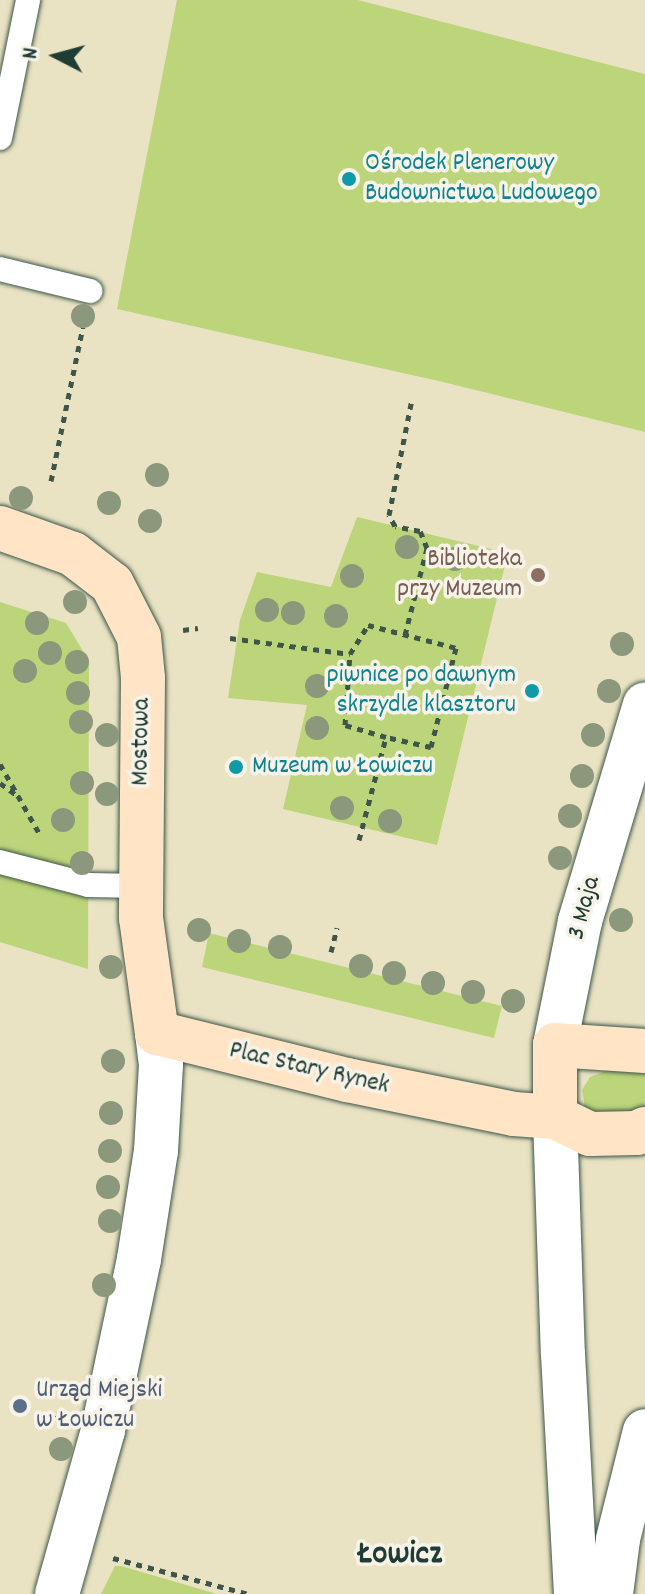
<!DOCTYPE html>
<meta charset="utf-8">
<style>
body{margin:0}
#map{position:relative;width:645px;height:1594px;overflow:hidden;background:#e9e3c3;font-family:Dekko,sans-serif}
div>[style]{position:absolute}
.green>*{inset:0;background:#bcd57a}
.path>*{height:5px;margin-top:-2.5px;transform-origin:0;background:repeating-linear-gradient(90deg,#3d5649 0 6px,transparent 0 12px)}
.roads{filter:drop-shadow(0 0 2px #3d5649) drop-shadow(0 0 2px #3d5649)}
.lane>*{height:24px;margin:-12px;padding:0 12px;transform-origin:12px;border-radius:12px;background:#fff}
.street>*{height:44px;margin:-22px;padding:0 22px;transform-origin:22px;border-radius:22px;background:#fff}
.secondary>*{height:44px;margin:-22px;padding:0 22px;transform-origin:22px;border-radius:22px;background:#ffe4c6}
.trees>*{width:24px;height:24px;margin:-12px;border-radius:50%;background:#8b987c}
.dots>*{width:22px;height:22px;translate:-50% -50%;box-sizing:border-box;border:4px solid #f7f3e8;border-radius:50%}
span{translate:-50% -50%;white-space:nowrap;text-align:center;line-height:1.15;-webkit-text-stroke:7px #f7f3e8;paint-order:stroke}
.culture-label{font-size:26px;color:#0d838f}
.left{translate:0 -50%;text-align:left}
.right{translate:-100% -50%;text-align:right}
.education-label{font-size:26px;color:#785e54}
.street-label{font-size:26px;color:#1f3d34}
.service-label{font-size:26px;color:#4e5e75}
.district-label{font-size:34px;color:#1f3d34;font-weight:700}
.north{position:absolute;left:16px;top:16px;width:80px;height:80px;-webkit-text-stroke:6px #f7f3e8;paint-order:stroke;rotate:276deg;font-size:22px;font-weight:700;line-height:32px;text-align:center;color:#1f3d34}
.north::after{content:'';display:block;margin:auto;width:28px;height:36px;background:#1f3d34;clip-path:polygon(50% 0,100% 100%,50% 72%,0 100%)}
</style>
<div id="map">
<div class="green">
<div style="clip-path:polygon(177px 0,358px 0,645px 74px,645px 432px,443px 382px,117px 309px)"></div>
<div style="clip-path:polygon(357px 517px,508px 553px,437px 845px,283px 809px,307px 705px,228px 698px,240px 620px,257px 572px,331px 587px)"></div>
<div style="clip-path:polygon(0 602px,66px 623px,89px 661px,88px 969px,0 942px)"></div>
<div style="clip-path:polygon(209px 933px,502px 1006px,494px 1038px,202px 967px)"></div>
<div style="clip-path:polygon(645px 1068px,645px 1113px,606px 1117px,585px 1107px,582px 1090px,590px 1077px,611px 1069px)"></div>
<div style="clip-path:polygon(115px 1566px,121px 1566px,217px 1594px,101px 1594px)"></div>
</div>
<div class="path">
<div style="left:51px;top:481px;width:157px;rotate:-78.3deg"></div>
<div style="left:183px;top:630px;width:15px;rotate:-8deg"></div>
<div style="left:405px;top:635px;width:90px;rotate:-75.8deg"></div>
<div style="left:427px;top:548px;width:18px;rotate:-112deg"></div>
<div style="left:420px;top:531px;width:25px;rotate:-169deg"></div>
<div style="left:395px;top:526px;width:13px;rotate:-119deg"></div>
<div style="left:389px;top:515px;width:118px;rotate:-78.8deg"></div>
<div style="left:230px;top:638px;width:121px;rotate:7.6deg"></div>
<div style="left:0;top:764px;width:79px;rotate:60.5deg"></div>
<div style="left:0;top:783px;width:19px;rotate:36deg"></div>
<div style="left:359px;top:840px;width:106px;rotate:-75.3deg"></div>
<div style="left:386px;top:737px;width:43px;rotate:-163.7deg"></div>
<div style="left:345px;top:725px;width:71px;rotate:-86deg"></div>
<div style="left:350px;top:654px;width:34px;rotate:-58deg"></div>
<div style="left:368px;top:625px;width:91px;rotate:14.6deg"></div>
<div style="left:456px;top:648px;width:102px;rotate:104.2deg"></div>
<div style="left:431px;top:747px;width:46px;rotate:-167.5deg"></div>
<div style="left:331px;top:952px;width:25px;rotate:-76deg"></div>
<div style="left:39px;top:1414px;width:21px;rotate:14deg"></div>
<div style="left:113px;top:1558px;width:140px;rotate:14.9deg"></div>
</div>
<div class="roads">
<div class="lane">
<div style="left:0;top:138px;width:141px;rotate:-78.5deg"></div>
<div style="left:0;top:269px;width:93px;rotate:13.7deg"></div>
<div style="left:0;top:862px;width:91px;rotate:14.6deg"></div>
<div style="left:88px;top:885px;width:53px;rotate:1.1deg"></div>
</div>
<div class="street">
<div style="left:555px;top:1045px;width:126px;rotate:-78.6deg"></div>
<div style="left:580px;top:921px;width:226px;rotate:-73.3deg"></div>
<div style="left:555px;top:1117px;width:237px;rotate:88.1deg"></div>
<div style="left:563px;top:1354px;width:240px;rotate:86.9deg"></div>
<div style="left:57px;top:1594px;width:170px;rotate:-74.3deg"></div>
<div style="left:103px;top:1430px;width:175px;rotate:-78.1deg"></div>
<div style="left:139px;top:1259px;width:109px;rotate:-81.1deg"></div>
<div style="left:156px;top:1151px;width:86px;rotate:-86.7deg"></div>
<div style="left:161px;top:1065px;width:32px;rotate:-97deg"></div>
<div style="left:611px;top:1594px;width:55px;rotate:-82.7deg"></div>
<div style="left:618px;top:1539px;width:111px;rotate:-76deg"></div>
</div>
<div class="secondary">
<div style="left:0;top:528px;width:77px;rotate:19.6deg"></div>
<div style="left:73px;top:554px;width:49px;rotate:37.6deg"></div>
<div style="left:112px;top:584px;width:59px;rotate:63deg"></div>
<div style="left:139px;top:637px;width:41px;rotate:84.4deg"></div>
<div style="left:143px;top:678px;width:240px;rotate:90.5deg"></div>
<div style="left:141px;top:918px;width:116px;rotate:82.1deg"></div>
<div style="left:157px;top:1033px;width:196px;rotate:13.9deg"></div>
<div style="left:347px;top:1080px;width:170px;rotate:11.5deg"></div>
<div style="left:514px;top:1114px;width:41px;rotate:4.2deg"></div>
<div style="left:555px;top:1117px;width:39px;rotate:26deg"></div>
<div style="left:590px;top:1134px;width:47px;rotate:-1.2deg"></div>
<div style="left:637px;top:1133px;width:9px;rotate:-27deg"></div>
<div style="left:555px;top:1117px;width:72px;rotate:-90deg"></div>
<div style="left:555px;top:1045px;width:90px;rotate:3.8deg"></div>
</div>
</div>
<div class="trees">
<div style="left:83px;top:316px"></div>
<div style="left:157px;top:475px"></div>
<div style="left:21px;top:498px"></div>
<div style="left:109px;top:503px"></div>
<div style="left:150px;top:521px"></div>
<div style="left:407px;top:547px"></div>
<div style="left:455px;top:559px"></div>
<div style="left:352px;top:576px"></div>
<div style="left:75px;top:602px"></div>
<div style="left:267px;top:610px"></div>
<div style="left:293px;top:613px"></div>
<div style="left:336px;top:616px"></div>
<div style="left:37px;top:623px"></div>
<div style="left:622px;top:644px"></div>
<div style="left:50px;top:653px"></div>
<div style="left:77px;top:662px"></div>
<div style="left:25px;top:671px"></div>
<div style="left:317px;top:686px"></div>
<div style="left:609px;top:691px"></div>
<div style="left:78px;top:693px"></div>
<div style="left:81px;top:722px"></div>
<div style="left:317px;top:728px"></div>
<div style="left:107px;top:735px"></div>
<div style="left:593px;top:735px"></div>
<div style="left:582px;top:776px"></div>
<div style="left:82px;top:783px"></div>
<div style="left:107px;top:794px"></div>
<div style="left:342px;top:808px"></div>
<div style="left:570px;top:816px"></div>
<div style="left:63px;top:820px"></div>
<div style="left:390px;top:821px"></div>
<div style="left:560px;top:858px"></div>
<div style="left:82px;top:863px"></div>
<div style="left:621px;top:920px"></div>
<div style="left:199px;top:930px"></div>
<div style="left:239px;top:941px"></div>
<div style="left:280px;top:947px"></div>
<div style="left:361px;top:966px"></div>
<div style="left:111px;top:967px"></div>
<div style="left:394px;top:973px"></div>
<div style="left:433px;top:983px"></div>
<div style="left:473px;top:992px"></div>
<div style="left:513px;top:1001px"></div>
<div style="left:113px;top:1061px"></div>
<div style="left:111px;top:1113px"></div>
<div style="left:110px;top:1151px"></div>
<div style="left:108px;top:1187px"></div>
<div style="left:110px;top:1221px"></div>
<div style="left:104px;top:1285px"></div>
<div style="left:61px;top:1449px"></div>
</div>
<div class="dots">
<div style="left:349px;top:179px;background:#0f9aa8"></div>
<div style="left:538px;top:575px;background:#8d6e63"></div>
<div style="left:532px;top:691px;background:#0f9aa8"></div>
<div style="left:236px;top:767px;background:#0f9aa8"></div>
<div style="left:20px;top:1406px;background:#5c6f8a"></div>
</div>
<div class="culture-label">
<span class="left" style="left:365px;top:179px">Ośrodek Plenerowy<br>Budownictwa Ludowego</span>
<span class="right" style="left:516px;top:691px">piwnice po dawnym<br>skrzydle klasztoru</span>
<span class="left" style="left:252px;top:767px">Muzeum w Łowiczu</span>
</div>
<div class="education-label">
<span class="right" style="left:522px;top:575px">Biblioteka<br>przy Muzeum</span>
</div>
<div class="street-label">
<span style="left:142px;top:742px;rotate:-89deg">Mostowa</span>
<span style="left:585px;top:908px;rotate:-75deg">3 Maja</span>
<span style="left:309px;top:1069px;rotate:13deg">Plac Stary Rynek</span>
</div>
<div class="service-label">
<span class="left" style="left:36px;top:1406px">Urząd Miejski<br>w Łowiczu</span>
</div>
<div class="district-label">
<span style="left:400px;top:1556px">Łowicz</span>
</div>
<div class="north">N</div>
</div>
